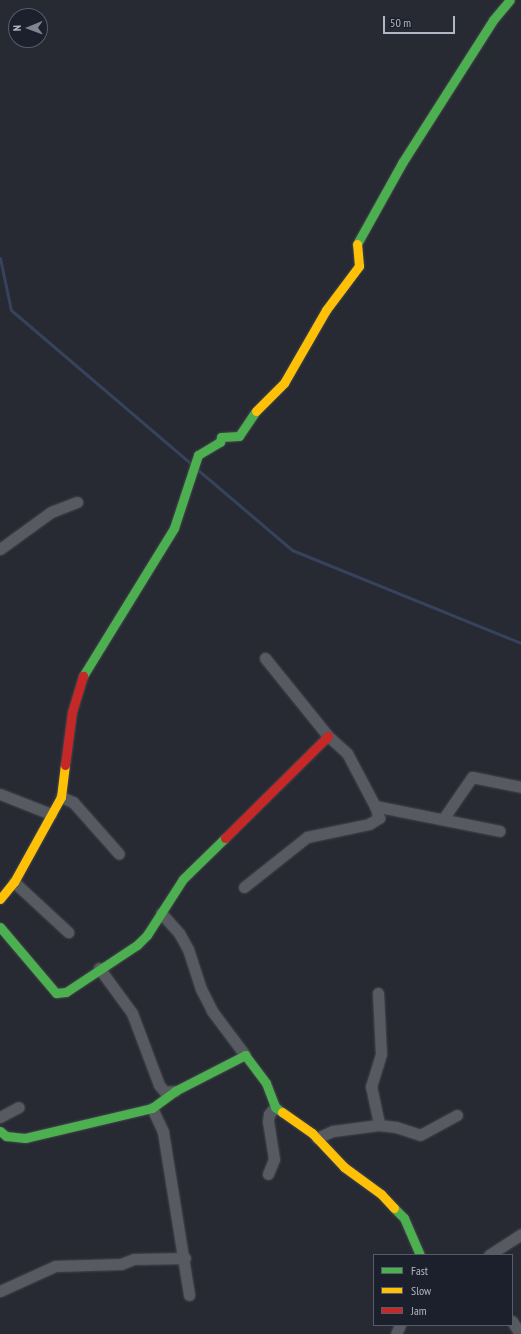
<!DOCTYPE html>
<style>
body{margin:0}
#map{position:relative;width:521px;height:1334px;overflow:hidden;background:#272a32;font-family:"PT Sans Narrow",sans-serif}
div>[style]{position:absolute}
.stream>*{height:3px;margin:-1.5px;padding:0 1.5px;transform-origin:1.5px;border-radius:1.5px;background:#37425c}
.roads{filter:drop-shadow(0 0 1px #43464c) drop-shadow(0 0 1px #43464c)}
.street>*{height:11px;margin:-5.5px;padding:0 5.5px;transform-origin:5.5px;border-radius:5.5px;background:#575a61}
.fast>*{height:9px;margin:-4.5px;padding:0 4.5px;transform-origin:4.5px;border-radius:4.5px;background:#4caf50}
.slow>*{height:9px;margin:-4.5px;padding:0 4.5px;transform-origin:4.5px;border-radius:4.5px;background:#ffc107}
.jam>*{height:9px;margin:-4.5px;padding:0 4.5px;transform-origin:4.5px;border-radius:4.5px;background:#c62828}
span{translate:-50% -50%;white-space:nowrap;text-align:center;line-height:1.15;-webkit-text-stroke:3.5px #1b202c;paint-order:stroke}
.legend{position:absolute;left:373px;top:1254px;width:140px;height:72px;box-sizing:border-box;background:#1b202c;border:1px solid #575c69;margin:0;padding:5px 7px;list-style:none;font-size:12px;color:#b1b6c4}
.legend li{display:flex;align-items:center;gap:8px;height:20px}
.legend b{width:20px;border:1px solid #575c69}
.north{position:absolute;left:8px;top:8px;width:40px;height:40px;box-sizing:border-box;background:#1b202c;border:1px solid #575c69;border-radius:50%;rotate:269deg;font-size:11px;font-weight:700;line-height:16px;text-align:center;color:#b1b6c4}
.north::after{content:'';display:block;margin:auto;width:14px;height:18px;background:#818591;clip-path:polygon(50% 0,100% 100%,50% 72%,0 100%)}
.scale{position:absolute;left:383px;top:16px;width:72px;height:18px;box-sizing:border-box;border:2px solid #b1b6c4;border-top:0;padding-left:5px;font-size:12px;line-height:14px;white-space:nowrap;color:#b1b6c4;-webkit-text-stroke:3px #1b202c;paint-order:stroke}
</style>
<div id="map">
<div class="stream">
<div style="left:0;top:258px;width:53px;rotate:78.1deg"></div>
<div style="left:11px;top:310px;width:237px;rotate:40.5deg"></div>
<div style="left:198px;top:470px;width:123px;rotate:40.4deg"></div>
<div style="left:292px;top:550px;width:247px;rotate:22.1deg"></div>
</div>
<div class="roads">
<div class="street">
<div style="left:0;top:549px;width:63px;rotate:-36deg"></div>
<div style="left:51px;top:512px;width:28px;rotate:-21deg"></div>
<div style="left:265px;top:658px;width:100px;rotate:51.1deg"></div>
<div style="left:328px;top:736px;width:25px;rotate:42deg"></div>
<div style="left:347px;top:753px;width:60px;rotate:62.2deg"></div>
<div style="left:375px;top:806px;width:127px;rotate:11.3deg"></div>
<div style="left:0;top:794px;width:55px;rotate:21.4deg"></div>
<div style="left:61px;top:797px;width:13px;rotate:23deg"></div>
<div style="left:73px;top:802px;width:69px;rotate:48.5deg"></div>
<div style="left:443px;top:819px;width:51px;rotate:-55.4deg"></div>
<div style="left:472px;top:777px;width:50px;rotate:11.5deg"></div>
<div style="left:14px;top:882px;width:74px;rotate:42.8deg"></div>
<div style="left:244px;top:887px;width:80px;rotate:-38.4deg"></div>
<div style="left:307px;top:837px;width:63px;rotate:-11.8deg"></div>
<div style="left:369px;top:824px;width:12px;rotate:-31deg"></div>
<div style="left:379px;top:818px;width:13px;rotate:-108deg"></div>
<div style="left:161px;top:913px;width:27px;rotate:48deg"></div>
<div style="left:179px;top:933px;width:18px;rotate:61deg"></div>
<div style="left:188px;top:949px;width:42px;rotate:72deg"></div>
<div style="left:201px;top:989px;width:25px;rotate:63deg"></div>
<div style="left:212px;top:1011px;width:55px;rotate:53.1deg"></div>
<div style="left:99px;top:968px;width:56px;rotate:53.7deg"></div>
<div style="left:132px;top:1013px;width:77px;rotate:69.4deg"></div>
<div style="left:159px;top:1085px;width:9px;rotate:49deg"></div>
<div style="left:165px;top:1092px;width:10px;rotate:-6deg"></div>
<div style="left:378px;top:993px;width:61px;rotate:87.2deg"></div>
<div style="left:381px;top:1054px;width:34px;rotate:107deg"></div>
<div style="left:371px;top:1086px;width:40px;rotate:78deg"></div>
<div style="left:152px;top:1108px;width:26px;rotate:65deg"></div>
<div style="left:163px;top:1132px;width:165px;rotate:80.9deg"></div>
<div style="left:0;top:1117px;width:21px;rotate:-28deg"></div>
<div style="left:317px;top:1138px;width:17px;rotate:-24deg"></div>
<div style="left:333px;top:1131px;width:46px;rotate:-7.4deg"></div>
<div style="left:379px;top:1125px;width:17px;rotate:7deg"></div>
<div style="left:396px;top:1127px;width:25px;rotate:18deg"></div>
<div style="left:420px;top:1135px;width:42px;rotate:-28.4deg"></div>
<div style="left:268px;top:1174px;width:16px;rotate:-68deg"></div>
<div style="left:274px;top:1159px;width:38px;rotate:-99deg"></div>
<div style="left:268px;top:1121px;width:7px;rotate:-82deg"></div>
<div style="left:269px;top:1114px;width:9px;rotate:-49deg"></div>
<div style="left:489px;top:1255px;width:38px;rotate:-33deg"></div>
<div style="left:0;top:1291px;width:60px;rotate:-24.4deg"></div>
<div style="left:55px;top:1266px;width:66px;rotate:-1.7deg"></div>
<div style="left:121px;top:1264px;width:14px;rotate:-21deg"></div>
<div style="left:134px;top:1259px;width:51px;rotate:-1.1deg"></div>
<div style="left:512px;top:1321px;width:15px;rotate:58deg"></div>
<div style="left:396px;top:1334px;width:10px;rotate:-66deg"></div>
</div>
<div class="fast">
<div style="left:357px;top:244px;width:93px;rotate:-60.9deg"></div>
<div style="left:402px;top:163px;width:169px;rotate:-57.5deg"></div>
<div style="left:493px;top:20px;width:26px;rotate:-50deg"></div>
<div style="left:83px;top:676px;width:174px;rotate:-58.4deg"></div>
<div style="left:174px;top:528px;width:77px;rotate:-71.8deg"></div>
<div style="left:198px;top:455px;width:26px;rotate:-31deg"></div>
<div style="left:220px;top:442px;width:5px;rotate:-79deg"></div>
<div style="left:221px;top:437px;width:18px;rotate:-3deg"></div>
<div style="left:239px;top:436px;width:30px;rotate:-56deg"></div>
<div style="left:0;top:927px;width:87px;rotate:49.7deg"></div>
<div style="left:56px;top:993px;width:10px;rotate:-6deg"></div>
<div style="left:66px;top:992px;width:85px;rotate:-33.5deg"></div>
<div style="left:137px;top:945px;width:14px;rotate:-45deg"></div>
<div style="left:147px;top:935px;width:67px;rotate:-57.3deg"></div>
<div style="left:183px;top:879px;width:59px;rotate:-44.3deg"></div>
<div style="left:0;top:1131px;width:8px;rotate:40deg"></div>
<div style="left:6px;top:1136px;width:19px;rotate:6deg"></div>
<div style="left:25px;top:1138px;width:130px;rotate:-13.3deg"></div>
<div style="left:152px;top:1108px;width:29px;rotate:-36deg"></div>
<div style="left:175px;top:1091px;width:79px;rotate:-27.2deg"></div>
<div style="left:245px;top:1055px;width:35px;rotate:53deg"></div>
<div style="left:266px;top:1083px;width:26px;rotate:69deg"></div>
<div style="left:275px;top:1107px;width:9px;rotate:36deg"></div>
<div style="left:394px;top:1208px;width:14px;rotate:45deg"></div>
<div style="left:404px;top:1218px;width:40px;rotate:66.6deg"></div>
</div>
<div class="slow">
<div style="left:256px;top:411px;width:40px;rotate:-45deg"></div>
<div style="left:284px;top:383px;width:84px;rotate:-60.1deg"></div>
<div style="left:326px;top:310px;width:55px;rotate:-53.1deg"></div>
<div style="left:359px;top:266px;width:22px;rotate:-95deg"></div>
<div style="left:0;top:899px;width:22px;rotate:-51deg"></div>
<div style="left:14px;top:882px;width:97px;rotate:-61.1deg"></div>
<div style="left:61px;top:797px;width:32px;rotate:-83deg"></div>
<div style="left:282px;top:1112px;width:37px;rotate:35deg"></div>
<div style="left:312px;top:1133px;width:47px;rotate:46.7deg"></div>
<div style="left:344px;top:1167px;width:46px;rotate:36.1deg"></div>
<div style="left:381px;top:1194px;width:19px;rotate:47deg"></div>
</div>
<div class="jam">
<div style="left:65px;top:765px;width:53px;rotate:-82.5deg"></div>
<div style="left:72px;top:712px;width:38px;rotate:-73deg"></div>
<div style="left:225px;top:838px;width:145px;rotate:-44.7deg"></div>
</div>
</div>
<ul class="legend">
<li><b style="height:5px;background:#4caf50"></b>Fast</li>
<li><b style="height:5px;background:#ffc107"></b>Slow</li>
<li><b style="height:5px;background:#c62828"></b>Jam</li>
</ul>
<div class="north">N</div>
<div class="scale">50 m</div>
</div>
